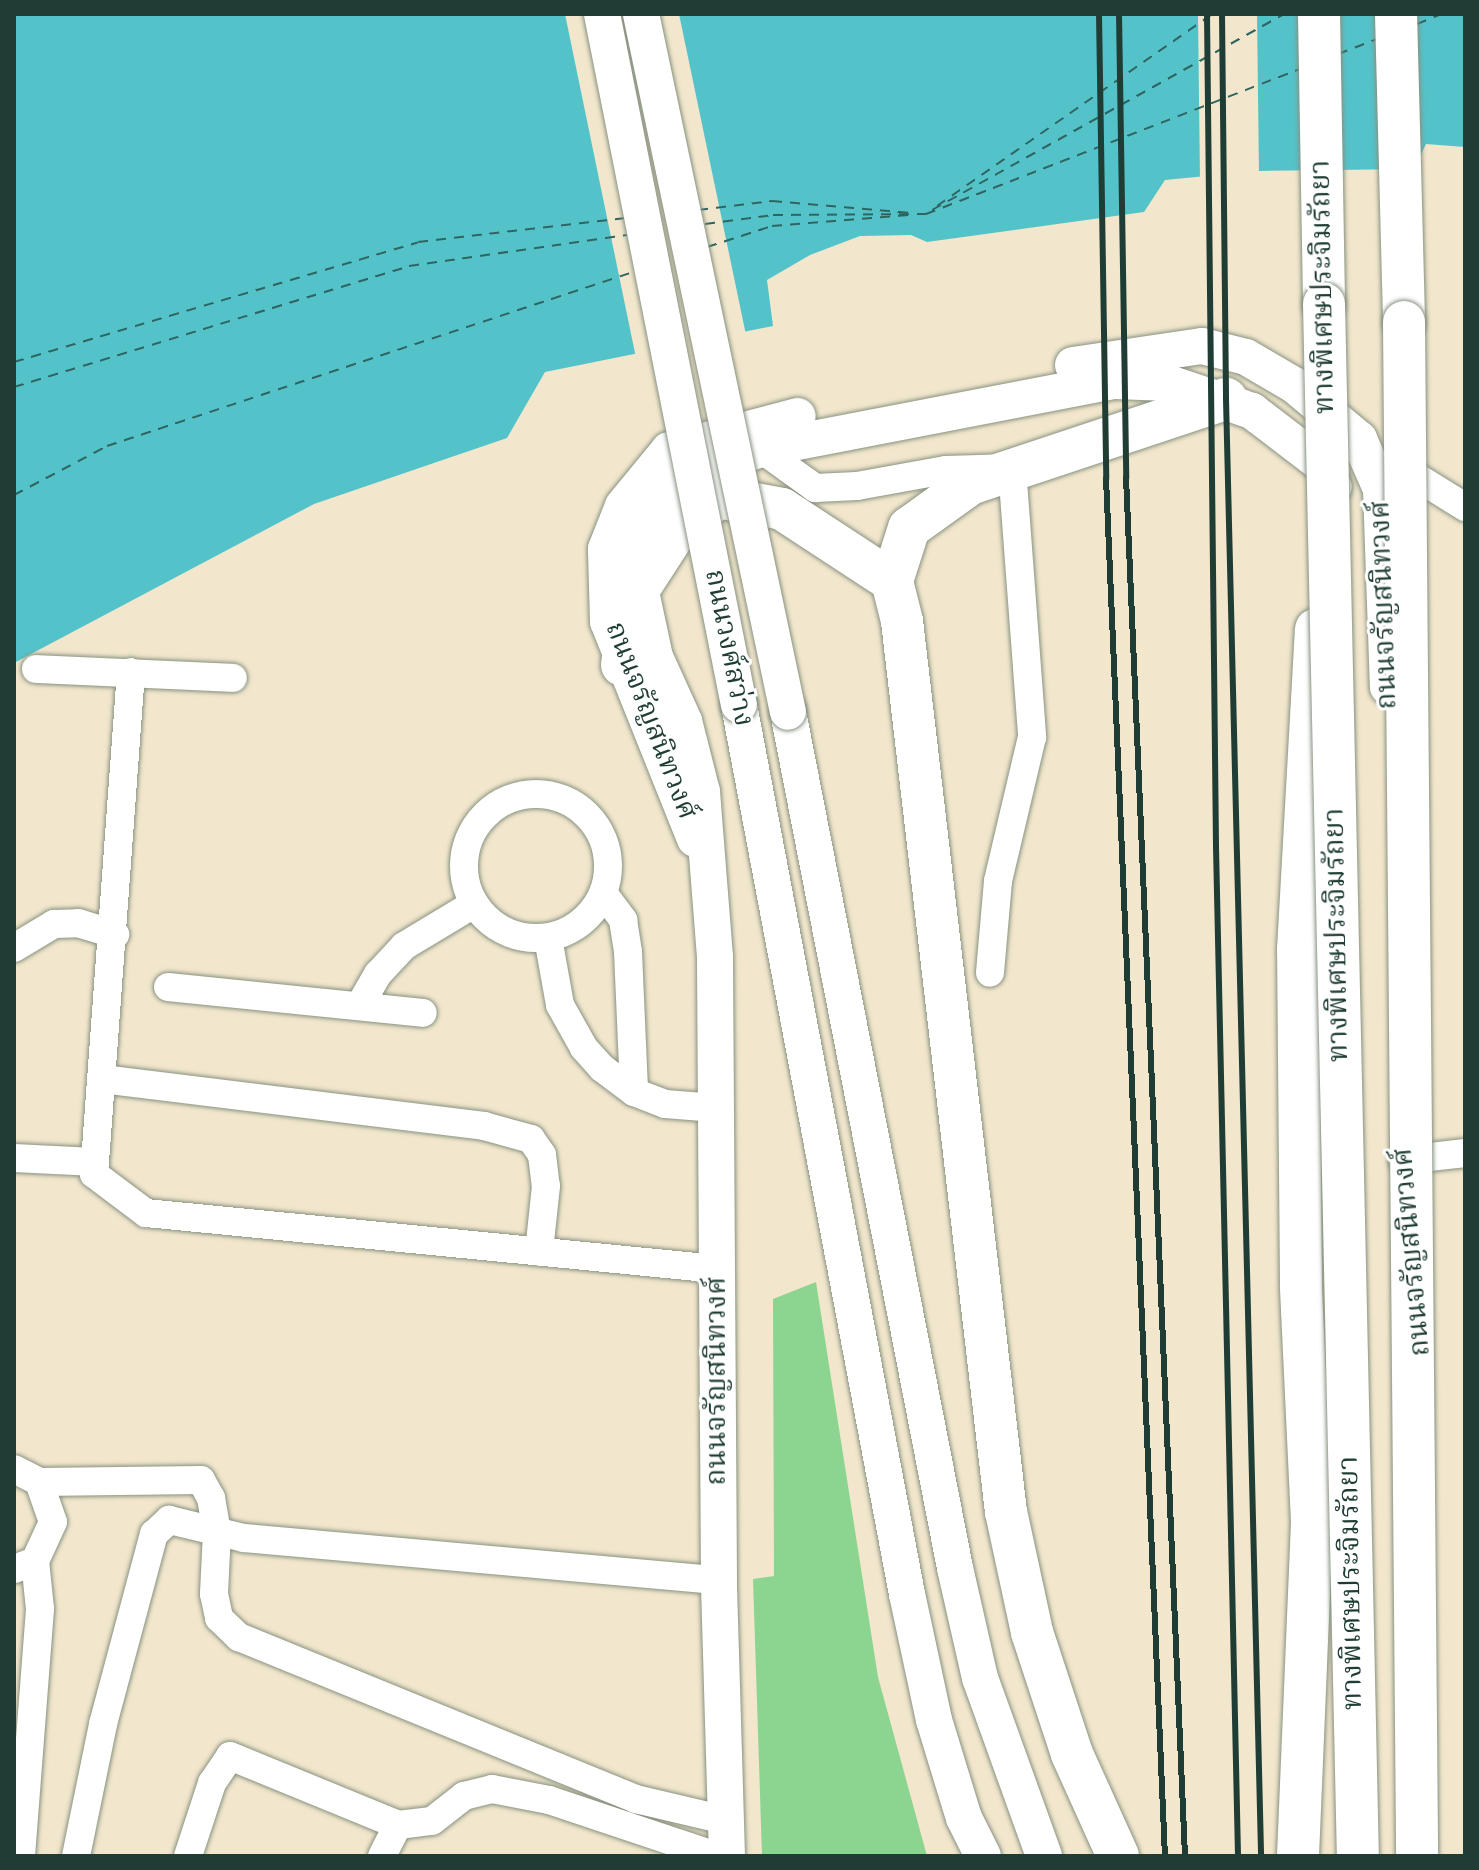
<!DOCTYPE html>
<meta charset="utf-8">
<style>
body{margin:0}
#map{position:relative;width:1479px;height:1870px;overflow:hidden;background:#f2e7cd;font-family:"Old Standard TT","Noto Serif Thai",serif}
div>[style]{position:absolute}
.green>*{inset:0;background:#8bd591}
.water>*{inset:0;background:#54c2c9}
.pier>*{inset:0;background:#f2e7cd}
.ferry>*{height:2px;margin-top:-1px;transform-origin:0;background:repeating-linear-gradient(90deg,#2f6561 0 10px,transparent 0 18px)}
.roads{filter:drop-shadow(0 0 2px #889280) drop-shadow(0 0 2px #889280)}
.minor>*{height:28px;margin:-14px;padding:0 14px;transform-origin:14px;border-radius:14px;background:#fff}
.minor>.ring{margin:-14px;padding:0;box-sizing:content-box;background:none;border:28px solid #fff;border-radius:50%}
.major>*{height:36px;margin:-18px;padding:0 18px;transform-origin:18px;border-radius:18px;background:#fff}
.highway>*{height:42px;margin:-21px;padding:0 21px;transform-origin:21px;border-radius:21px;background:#fff}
.rail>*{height:6px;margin:-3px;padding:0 3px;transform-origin:3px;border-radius:3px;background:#1f3d34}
.bridges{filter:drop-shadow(0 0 2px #889280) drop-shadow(0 0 2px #889280)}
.major-bridge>*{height:36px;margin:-18px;padding:0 18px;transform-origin:18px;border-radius:18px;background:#fff}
.highway-bridge>*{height:42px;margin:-21px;padding:0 21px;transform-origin:21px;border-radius:21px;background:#fff}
span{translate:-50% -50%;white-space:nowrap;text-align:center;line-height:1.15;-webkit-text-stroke:6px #fff;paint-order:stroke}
.street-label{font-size:28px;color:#1f3d34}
.frame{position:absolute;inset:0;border:16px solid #1f3d34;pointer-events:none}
</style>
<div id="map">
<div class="green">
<div style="clip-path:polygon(816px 1282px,878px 1677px,927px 1856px,762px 1856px,753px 1579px,774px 1576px,773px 1299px)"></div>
</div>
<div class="water">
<div style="clip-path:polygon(14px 14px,1465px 14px,1465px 147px,1426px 144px,1414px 169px,1258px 171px,1165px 180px,1144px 212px,927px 242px,911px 235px,860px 236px,810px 255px,767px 280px,773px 326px,545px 372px,507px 438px,314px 504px,14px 663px)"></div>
</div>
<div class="pier">
<div style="clip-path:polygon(565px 14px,679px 14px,746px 335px,636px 358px)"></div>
<div style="clip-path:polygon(1198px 14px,1257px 14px,1259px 175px,1200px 181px)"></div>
</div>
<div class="ferry">
<div style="left:1417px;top:24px;width:27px;rotate:-22deg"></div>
<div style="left:1338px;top:54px;width:42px;rotate:-21deg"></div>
<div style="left:937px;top:206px;width:335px;rotate:-34.9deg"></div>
<div style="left:698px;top:210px;width:75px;rotate:-6.9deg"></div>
<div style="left:772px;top:201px;width:140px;rotate:4.9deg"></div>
<div style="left:932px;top:210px;width:403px;rotate:-29.1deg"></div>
<div style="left:705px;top:224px;width:69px;rotate:-7.5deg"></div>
<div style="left:773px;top:215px;width:153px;rotate:-0.4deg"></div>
<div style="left:926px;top:214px;width:400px;rotate:-21.2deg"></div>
<div style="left:707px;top:247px;width:68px;rotate:-17.9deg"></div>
<div style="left:772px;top:226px;width:137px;rotate:-4.6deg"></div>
<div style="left:14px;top:362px;width:421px;rotate:-16.5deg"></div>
<div style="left:418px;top:242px;width:207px;rotate:-6.6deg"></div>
<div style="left:14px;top:387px;width:413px;rotate:-17deg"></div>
<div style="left:409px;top:266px;width:220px;rotate:-8.1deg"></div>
<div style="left:14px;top:495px;width:105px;rotate:-27.8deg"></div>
<div style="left:107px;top:446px;width:557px;rotate:-18.3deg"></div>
</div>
<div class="roads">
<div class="minor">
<div style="left:761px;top:449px;width:67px;rotate:35.8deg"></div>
<div style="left:815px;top:488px;width:42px;rotate:-2.7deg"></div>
<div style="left:857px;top:486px;width:90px;rotate:-10.2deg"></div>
<div style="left:946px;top:470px;width:66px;rotate:-1.7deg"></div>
<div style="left:1012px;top:468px;width:270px;rotate:85.7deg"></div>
<div style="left:1032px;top:737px;width:148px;rotate:103.3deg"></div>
<div style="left:998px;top:881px;width:92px;rotate:95deg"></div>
<div style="left:1394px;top:463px;width:84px;rotate:31.8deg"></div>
<div style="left:36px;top:669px;width:197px;rotate:2.6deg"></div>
<div class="ring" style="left:464px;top:794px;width:116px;height:116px"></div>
<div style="left:603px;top:893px;width:34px;rotate:53deg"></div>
<div style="left:623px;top:920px;width:32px;rotate:81deg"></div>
<div style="left:628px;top:952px;width:140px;rotate:87.5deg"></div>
<div style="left:548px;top:938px;width:68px;rotate:79.8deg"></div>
<div style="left:560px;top:1005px;width:49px;rotate:60.8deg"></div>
<div style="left:584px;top:1048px;width:27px;rotate:48deg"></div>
<div style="left:602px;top:1068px;width:40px;rotate:37deg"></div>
<div style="left:634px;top:1092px;width:33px;rotate:21deg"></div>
<div style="left:665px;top:1104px;width:51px;rotate:4.5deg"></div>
<div style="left:14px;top:948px;width:47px;rotate:-31deg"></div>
<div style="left:54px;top:924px;width:24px;rotate:-2deg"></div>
<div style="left:78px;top:923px;width:39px;rotate:17deg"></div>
<div style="left:168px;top:987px;width:256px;rotate:5.8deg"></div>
<div style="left:360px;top:1005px;width:36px;rotate:-60deg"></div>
<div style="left:378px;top:974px;width:38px;rotate:-47deg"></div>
<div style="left:404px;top:946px;width:82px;rotate:-31deg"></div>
<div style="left:102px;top:1079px;width:385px;rotate:7deg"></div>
<div style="left:484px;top:1126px;width:49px;rotate:15.5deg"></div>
<div style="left:531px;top:1139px;width:19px;rotate:55deg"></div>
<div style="left:542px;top:1155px;width:31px;rotate:83deg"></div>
<div style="left:546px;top:1186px;width:66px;rotate:96.1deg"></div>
<div style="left:14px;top:1158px;width:81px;rotate:2.8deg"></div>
<div style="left:95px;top:1162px;width:12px;rotate:95deg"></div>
<div style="left:94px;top:1174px;width:65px;rotate:36.9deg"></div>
<div style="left:146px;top:1213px;width:574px;rotate:5.6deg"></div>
<div style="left:1403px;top:1160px;width:62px;rotate:-6.4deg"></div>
<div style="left:95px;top:1162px;width:491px;rotate:-85.8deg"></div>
<div style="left:14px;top:1469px;width:28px;rotate:27deg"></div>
<div style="left:39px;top:1482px;width:42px;rotate:70.7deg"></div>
<div style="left:53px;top:1522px;width:43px;rotate:114.8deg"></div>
<div style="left:35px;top:1561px;width:22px;rotate:159deg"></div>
<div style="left:39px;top:1482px;width:162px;rotate:-0.7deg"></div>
<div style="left:201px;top:1480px;width:21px;rotate:61deg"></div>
<div style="left:211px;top:1498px;width:35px;rotate:80deg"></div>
<div style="left:217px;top:1532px;width:62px;rotate:92.8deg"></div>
<div style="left:214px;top:1594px;width:25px;rotate:78deg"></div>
<div style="left:219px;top:1618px;width:28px;rotate:44deg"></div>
<div style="left:239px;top:1637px;width:429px;rotate:22.2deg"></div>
<div style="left:636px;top:1799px;width:91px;rotate:13.3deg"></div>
<div style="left:21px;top:1856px;width:248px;rotate:-85.6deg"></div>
<div style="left:40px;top:1609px;width:48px;rotate:-95.9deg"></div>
<div style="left:76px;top:1856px;width:135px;rotate:-78.4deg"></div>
<div style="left:103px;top:1724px;width:197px;rotate:-75deg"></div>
<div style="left:154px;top:1534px;width:21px;rotate:-43deg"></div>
<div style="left:169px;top:1520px;width:77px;rotate:13.5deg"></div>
<div style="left:244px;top:1538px;width:477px;rotate:5.1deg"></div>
<div style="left:188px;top:1856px;width:77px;rotate:-71.8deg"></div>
<div style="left:212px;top:1783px;width:32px;rotate:-56deg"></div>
<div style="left:230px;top:1756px;width:182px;rotate:22.3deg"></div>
<div style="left:398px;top:1825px;width:34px;rotate:-7deg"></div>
<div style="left:432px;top:1821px;width:41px;rotate:-38deg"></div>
<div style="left:464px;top:1796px;width:29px;rotate:-14deg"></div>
<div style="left:492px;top:1789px;width:58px;rotate:10.9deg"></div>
<div style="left:549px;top:1800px;width:176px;rotate:18.5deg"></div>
<div style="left:382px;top:1856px;width:35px;rotate:-63deg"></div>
</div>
<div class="major">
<div style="left:1073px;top:365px;width:130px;rotate:-8.4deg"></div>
<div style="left:1202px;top:346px;width:45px;rotate:14deg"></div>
<div style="left:1246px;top:357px;width:56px;rotate:30.3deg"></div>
<div style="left:1294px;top:385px;width:85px;rotate:39.7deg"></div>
<div style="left:1359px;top:439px;width:55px;rotate:66.3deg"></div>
<div style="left:1381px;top:489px;width:198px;rotate:88deg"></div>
<div style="left:739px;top:705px;width:905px;rotate:79.3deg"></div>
<div style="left:907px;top:1594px;width:129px;rotate:77.9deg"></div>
<div style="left:934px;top:1720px;width:102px;rotate:73deg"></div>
<div style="left:964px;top:1818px;width:42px;rotate:63.4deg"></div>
<div style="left:788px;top:712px;width:872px;rotate:78.96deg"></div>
<div style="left:955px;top:1568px;width:113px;rotate:77.2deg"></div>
<div style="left:980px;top:1678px;width:189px;rotate:70.2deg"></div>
<div style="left:695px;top:839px;width:234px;rotate:-111.8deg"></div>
<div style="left:608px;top:622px;width:73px;rotate:-91.6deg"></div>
<div style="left:606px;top:549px;width:46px;rotate:-68.4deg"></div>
<div style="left:623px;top:506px;width:72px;rotate:-50.6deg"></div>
<div style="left:669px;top:450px;width:133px;rotate:-14.8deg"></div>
<div style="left:727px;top:1856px;width:276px;rotate:-91.7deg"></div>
<div style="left:719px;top:1580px;width:623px;rotate:-90.37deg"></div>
<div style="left:715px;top:957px;width:166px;rotate:-94.5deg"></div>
<div style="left:702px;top:792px;width:73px;rotate:-104.2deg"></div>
<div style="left:684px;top:721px;width:70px;rotate:-114.4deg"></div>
<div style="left:655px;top:657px;width:72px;rotate:-102.1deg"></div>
<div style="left:640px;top:587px;width:30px;rotate:-90deg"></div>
<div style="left:640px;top:557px;width:29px;rotate:-72deg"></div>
<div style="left:649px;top:529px;width:35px;rotate:-55deg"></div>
<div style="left:669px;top:500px;width:46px;rotate:-40.6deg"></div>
<div style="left:704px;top:470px;width:61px;rotate:-20.2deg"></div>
<div style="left:761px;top:449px;width:360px;rotate:-10.9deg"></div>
<div style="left:1115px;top:381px;width:54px;rotate:2.1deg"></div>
<div style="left:1169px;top:383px;width:88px;rotate:18.6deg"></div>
<div style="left:1252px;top:411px;width:91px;rotate:37.4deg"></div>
<div style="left:1324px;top:466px;width:23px;rotate:65deg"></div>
</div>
<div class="highway">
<div style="left:1319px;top:14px;width:290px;rotate:89deg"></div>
<div style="left:1396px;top:14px;width:308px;rotate:88.5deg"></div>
<div style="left:622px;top:665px;width:43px;rotate:-82.1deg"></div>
<div style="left:628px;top:622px;width:37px;rotate:-71deg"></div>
<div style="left:640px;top:587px;width:64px;rotate:-57.1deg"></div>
<div style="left:675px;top:533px;width:56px;rotate:-39.9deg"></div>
<div style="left:718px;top:497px;width:65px;rotate:10.6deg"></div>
<div style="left:782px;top:509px;width:131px;rotate:33.2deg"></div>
<div style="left:1118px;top:1856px;width:112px;rotate:-114.3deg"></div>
<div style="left:1072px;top:1754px;width:128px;rotate:-108.2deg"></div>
<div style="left:1032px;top:1632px;width:123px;rotate:-102.2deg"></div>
<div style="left:1006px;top:1512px;width:897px;rotate:-96.66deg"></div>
<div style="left:902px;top:621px;width:41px;rotate:-104deg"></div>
<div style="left:892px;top:581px;width:56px;rotate:-72.2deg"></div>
<div style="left:909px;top:528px;width:75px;rotate:-35.8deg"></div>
<div style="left:970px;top:484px;width:270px;rotate:-18.4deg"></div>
<div style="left:1298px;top:1856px;width:334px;rotate:-87.6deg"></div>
<div style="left:1312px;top:1522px;width:237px;rotate:-92.7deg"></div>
<div style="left:1301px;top:1285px;width:335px;rotate:-90.5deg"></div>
<div style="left:1298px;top:950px;width:321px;rotate:-86.8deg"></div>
</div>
</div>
<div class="rail">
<div style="left:1099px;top:14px;width:464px;rotate:89.1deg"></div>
<div style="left:1106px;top:478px;width:1379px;rotate:87.55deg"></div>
<div style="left:1119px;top:14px;width:463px;rotate:89.1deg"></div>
<div style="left:1126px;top:477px;width:1380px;rotate:87.55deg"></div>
<div style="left:1207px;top:14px;width:833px;rotate:89.38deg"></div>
<div style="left:1216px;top:847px;width:1009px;rotate:88.75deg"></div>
<div style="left:1222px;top:14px;width:385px;rotate:89.4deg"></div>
<div style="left:1226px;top:399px;width:1457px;rotate:88.62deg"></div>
</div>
<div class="bridges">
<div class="major-bridge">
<div style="left:602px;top:14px;width:704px;rotate:78.79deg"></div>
<div style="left:641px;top:14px;width:713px;rotate:78.11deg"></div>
</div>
<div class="highway-bridge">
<div style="left:1324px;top:304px;width:1552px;rotate:88.75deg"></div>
<div style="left:1404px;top:322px;width:1534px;rotate:89.51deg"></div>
</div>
</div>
<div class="street-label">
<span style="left:1324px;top:287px;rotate:-91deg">ทางพิเศษประจิมรัถยา</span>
<span style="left:1385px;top:605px;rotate:-92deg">ถนนจรัญสนิทวงศ์</span>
<span style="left:728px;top:648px;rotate:79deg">ถนนวงศ์สว่าง</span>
<span style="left:650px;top:721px;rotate:69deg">ถนนจรัญสนิทวงศ์</span>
<span style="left:1338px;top:935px;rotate:-91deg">ทางพิเศษประจิมรัถยา</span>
<span style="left:1413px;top:1252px;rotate:-95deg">ถนนจรัญสนิทวงศ์</span>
<span style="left:718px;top:1381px;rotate:-90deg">ถนนจรัญสนิทวงศ์</span>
<span style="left:1352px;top:1583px;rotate:-91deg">ทางพิเศษประจิมรัถยา</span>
</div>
<div class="frame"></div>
</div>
